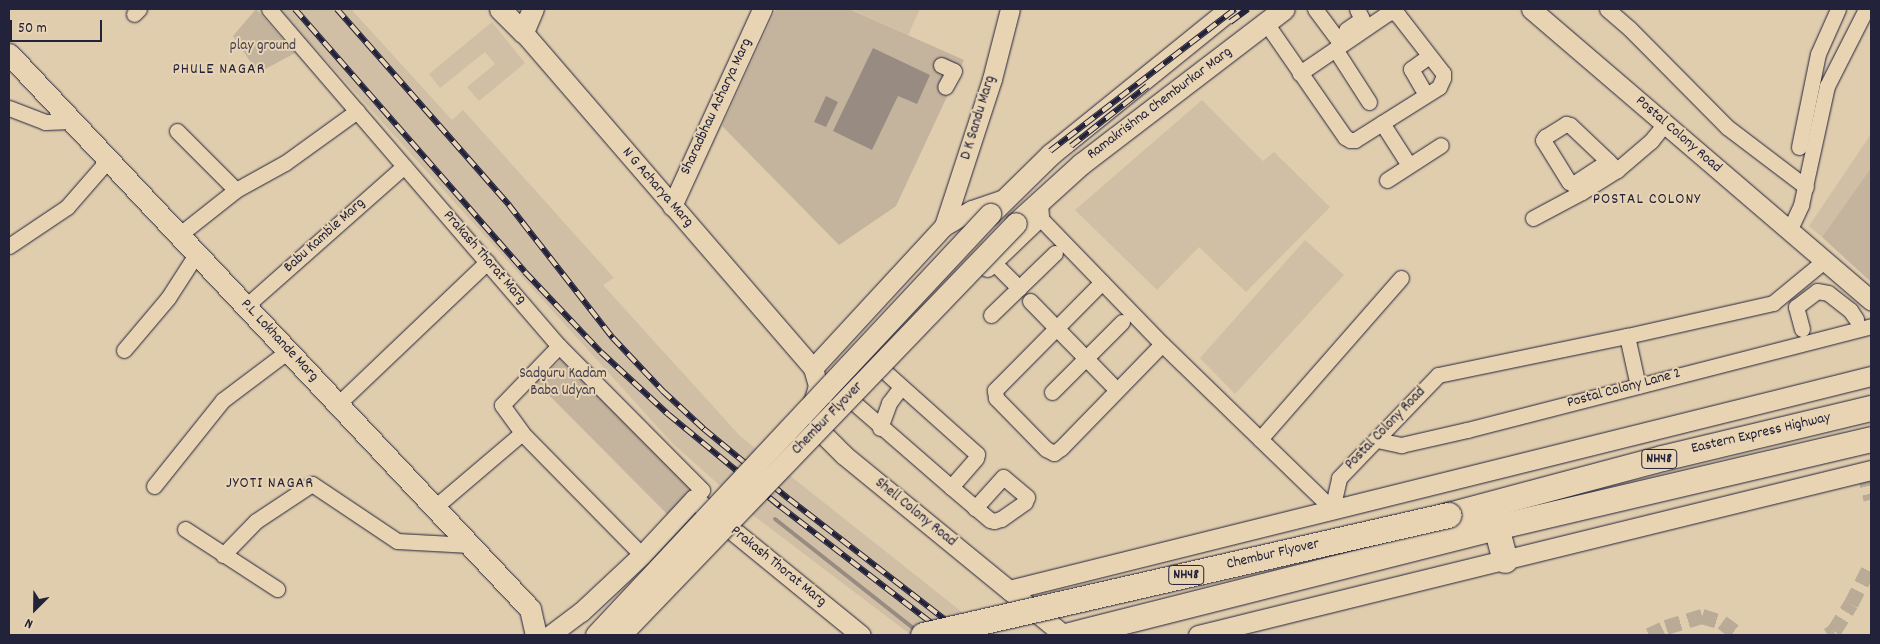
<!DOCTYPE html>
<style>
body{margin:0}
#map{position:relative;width:1880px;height:644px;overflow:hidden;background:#e0cdae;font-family:Dekko,sans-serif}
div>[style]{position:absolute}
.built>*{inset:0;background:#d1bfa5}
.green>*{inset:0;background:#c4b39d}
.water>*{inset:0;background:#988c82}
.stream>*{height:4px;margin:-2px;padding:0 2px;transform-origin:2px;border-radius:2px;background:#988c82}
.minor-tunnel>*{height:15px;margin-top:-7.5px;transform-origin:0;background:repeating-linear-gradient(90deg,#baab97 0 15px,transparent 0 23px)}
.roads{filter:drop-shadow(0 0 1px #22223b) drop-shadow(0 0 1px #22223b)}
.minor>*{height:15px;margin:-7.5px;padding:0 7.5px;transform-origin:7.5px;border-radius:7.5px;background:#e8d4b3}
.tertiary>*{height:19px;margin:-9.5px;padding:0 9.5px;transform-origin:9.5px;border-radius:9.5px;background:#e8d4b3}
.secondary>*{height:21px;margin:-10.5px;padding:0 10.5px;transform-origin:10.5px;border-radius:10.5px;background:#e8d4b3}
.trunk>*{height:25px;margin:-12.5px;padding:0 12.5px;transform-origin:12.5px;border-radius:12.5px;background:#e8d4b3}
.rail>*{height:5.5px;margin-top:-2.75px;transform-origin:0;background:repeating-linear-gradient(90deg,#e8d4b3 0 11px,#22223b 0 22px);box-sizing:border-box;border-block:1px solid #22223b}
.bridges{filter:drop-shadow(0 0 1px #22223b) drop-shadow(0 0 1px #22223b)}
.secondary-bridge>*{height:21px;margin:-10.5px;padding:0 10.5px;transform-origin:10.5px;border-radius:10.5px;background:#e8d4b3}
.trunk-bridge>*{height:25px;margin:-12.5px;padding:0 12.5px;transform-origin:12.5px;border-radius:12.5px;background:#e8d4b3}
span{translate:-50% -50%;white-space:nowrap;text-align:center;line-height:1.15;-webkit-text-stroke:4px #e8d4b3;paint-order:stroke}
.shield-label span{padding:1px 4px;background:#e8d4b3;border:1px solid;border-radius:4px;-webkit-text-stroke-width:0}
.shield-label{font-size:14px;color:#22223b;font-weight:700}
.park-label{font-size:15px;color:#423f4f}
.street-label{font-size:15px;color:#22223b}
.neighbourhood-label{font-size:16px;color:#22223b;letter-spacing:1px}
.frame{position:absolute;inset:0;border:10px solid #22223b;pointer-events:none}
.north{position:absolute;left:10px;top:584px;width:50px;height:50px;-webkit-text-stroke:4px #e8d4b3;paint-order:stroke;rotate:203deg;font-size:14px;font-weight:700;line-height:20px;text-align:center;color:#22223b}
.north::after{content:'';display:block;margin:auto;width:18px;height:22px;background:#22223b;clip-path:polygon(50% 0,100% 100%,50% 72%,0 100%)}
.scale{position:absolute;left:10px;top:20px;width:92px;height:22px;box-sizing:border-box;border:2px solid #22223b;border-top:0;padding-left:6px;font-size:15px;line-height:18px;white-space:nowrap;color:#22223b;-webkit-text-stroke:4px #e8d4b3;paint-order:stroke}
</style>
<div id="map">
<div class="built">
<div style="clip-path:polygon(280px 9px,351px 9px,452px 120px,463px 110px,614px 278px,603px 285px,740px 436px,991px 635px,911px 635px,754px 516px,672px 443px)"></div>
<div style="clip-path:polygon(850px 9px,920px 9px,908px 35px)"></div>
<div style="clip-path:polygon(492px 22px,525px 63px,479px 101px,467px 87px,495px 64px,485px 52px,440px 88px,429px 74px)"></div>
<div style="clip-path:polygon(1202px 100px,1263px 161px,1274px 152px,1330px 207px,1246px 292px,1199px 247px,1157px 290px,1075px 210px)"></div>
<div style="clip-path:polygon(1871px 134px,1871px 168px,1822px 237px,1809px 226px)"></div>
<div style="clip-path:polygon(1305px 240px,1344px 275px,1235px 394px,1200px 358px)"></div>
</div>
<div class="green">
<div style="clip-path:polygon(256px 9px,295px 53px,258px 73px,233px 36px)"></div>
<div style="clip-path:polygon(776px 9px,849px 9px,964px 60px,896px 206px,839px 245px,722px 126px)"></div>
<div style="clip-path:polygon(1871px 168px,1871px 282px,1822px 237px)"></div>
<div style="clip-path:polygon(564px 357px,692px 490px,668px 515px,536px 382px)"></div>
</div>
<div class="water">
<div style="clip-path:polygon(873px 48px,930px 75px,917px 104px,898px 96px,872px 150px,833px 131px)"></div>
<div style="clip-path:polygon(826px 96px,838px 102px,826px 127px,814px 122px)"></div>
</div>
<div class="stream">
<div style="left:775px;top:519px;width:181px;rotate:38.3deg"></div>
</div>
<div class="minor-tunnel">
<div style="left:1864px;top:471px;width:29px;rotate:76deg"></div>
<div style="left:1649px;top:635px;width:19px;rotate:-25deg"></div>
<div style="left:1666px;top:627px;width:38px;rotate:-17deg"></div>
<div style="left:1702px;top:616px;width:21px;rotate:17deg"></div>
<div style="left:1722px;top:622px;width:22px;rotate:36deg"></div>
<div style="left:1828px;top:635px;width:7px;rotate:-34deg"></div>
<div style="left:1834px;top:631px;width:32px;rotate:-58deg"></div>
<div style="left:1851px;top:604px;width:45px;rotate:-63.4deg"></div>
</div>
<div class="roads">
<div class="minor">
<div style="left:269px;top:9px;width:445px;rotate:49.3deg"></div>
<div style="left:559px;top:346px;width:203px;rotate:45.2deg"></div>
<div style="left:702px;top:490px;width:12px;rotate:132deg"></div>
<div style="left:1315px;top:9px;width:44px;rotate:53.4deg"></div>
<div style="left:1607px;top:9px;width:30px;rotate:41deg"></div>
<div style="left:1630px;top:29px;width:138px;rotate:45.3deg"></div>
<div style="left:1727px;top:127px;width:99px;rotate:37.2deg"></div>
<div style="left:134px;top:14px;width:7px;rotate:-45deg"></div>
<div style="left:1266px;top:23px;width:139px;rotate:55.3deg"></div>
<div style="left:1345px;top:137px;width:6px;rotate:31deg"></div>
<div style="left:1350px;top:140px;width:5px"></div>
<div style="left:1355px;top:140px;width:99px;rotate:-32.2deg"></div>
<div style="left:1439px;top:87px;width:10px;rotate:-66deg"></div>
<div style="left:1443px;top:78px;width:5px;rotate:-90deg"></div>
<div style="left:1443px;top:73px;width:73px;rotate:-127.8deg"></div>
<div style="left:1398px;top:15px;width:5px;rotate:-143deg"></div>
<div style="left:1394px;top:12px;width:6px;rotate:171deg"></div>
<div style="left:1388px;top:13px;width:107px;rotate:145.7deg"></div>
<div style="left:1346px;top:30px;width:19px;rotate:-35deg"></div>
<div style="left:1362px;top:19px;width:11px;rotate:-117deg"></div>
<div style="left:1335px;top:49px;width:63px;rotate:57.3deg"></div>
<div style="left:941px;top:65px;width:14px;rotate:25deg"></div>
<div style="left:954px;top:71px;width:18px;rotate:119deg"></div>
<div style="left:1422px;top:88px;width:22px;rotate:-120deg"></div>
<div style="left:1411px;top:69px;width:22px;rotate:-36deg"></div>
<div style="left:9px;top:108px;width:39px;rotate:21deg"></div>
<div style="left:45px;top:122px;width:27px;rotate:-2deg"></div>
<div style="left:1382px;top:123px;width:50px;rotate:57.3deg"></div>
<div style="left:177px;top:131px;width:83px;rotate:45deg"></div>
<div style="left:1799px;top:147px;width:95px;rotate:-78.5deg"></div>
<div style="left:1818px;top:54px;width:49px;rotate:-66deg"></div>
<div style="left:1608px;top:161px;width:42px;rotate:146.7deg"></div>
<div style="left:1573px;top:184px;width:4px;rotate:-153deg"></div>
<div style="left:1569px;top:182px;width:49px;rotate:-121.8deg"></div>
<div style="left:1543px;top:140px;width:4px;rotate:-56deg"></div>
<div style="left:1545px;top:137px;width:25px;rotate:-32deg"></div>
<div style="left:1566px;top:124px;width:4px;rotate:14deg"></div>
<div style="left:1570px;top:125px;width:52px;rotate:43.5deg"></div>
<div style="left:1608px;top:161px;width:13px;rotate:45deg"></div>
<div style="left:1387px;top:180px;width:64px;rotate:-32.9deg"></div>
<div style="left:1039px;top:217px;width:177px;rotate:45.9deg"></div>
<div style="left:1162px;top:344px;width:237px;rotate:44.1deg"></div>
<div style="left:1533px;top:218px;width:55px;rotate:-28deg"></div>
<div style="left:1582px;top:192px;width:41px;rotate:-32.2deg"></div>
<div style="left:1617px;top:170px;width:45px;rotate:-40.5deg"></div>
<div style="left:1651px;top:141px;width:22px;rotate:-51deg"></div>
<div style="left:1789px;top:231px;width:29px;rotate:-65deg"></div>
<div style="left:1801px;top:205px;width:122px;rotate:-77.7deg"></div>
<div style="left:1827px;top:86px;width:86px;rotate:-63.1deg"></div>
<div style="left:179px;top:235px;width:73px;rotate:-38.3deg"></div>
<div style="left:236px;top:190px;width:56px;rotate:-28.9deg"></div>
<div style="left:285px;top:163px;width:89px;rotate:-35.8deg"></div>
<div style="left:9px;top:246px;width:70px;rotate:-33.9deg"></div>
<div style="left:67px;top:207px;width:62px;rotate:-48.9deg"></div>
<div style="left:993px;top:262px;width:37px;rotate:45deg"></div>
<div style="left:1102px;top:282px;width:146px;rotate:134.7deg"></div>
<div style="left:999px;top:386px;width:6px;rotate:135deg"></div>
<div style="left:995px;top:390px;width:8px;rotate:83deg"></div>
<div style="left:996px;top:398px;width:71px;rotate:45.6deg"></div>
<div style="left:1046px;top:449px;width:9px;rotate:27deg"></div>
<div style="left:1054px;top:453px;width:9px;rotate:-36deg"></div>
<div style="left:1061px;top:448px;width:145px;rotate:-45.8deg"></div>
<div style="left:1030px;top:301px;width:124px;rotate:45.7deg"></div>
<div style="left:246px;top:306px;width:211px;rotate:-41.5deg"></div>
<div style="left:991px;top:315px;width:89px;rotate:-44.1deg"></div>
<div style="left:1802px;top:329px;width:23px;rotate:-105deg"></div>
<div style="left:1796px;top:307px;width:26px;rotate:-37deg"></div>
<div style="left:1817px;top:291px;width:11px;rotate:10deg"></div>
<div style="left:1828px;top:293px;width:28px;rotate:38deg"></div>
<div style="left:1850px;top:310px;width:11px;rotate:56deg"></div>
<div style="left:1627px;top:336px;width:51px;rotate:77.6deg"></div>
<div style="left:559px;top:346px;width:82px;rotate:134deg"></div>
<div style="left:502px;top:405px;width:34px;rotate:54deg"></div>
<div style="left:522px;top:433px;width:171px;rotate:45.5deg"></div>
<div style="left:124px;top:350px;width:68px;rotate:-49.8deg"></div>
<div style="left:168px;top:298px;width:54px;rotate:-57.2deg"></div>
<div style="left:1052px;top:392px;width:99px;rotate:-45deg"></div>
<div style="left:852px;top:401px;width:131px;rotate:41deg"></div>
<div style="left:951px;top:487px;width:38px;rotate:-49deg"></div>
<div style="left:976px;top:458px;width:4px;rotate:-76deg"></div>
<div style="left:977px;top:454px;width:126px;rotate:-138.2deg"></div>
<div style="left:338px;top:404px;width:206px;rotate:-43.6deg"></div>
<div style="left:880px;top:428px;width:27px;rotate:-70deg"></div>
<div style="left:889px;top:403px;width:20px;rotate:-53deg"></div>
<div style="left:1260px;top:439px;width:214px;rotate:-48.8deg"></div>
<div style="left:1377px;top:440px;width:25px;rotate:12deg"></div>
<div style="left:1401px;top:445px;width:68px;rotate:-12.8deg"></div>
<div style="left:1467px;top:430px;width:417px;rotate:-14.4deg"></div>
<div style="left:154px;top:486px;width:110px;rotate:-51.3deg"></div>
<div style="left:223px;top:400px;width:81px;rotate:-37deg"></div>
<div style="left:951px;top:487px;width:51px;rotate:40.2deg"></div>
<div style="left:990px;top:520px;width:4px;rotate:14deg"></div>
<div style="left:994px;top:521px;width:7px;rotate:-16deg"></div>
<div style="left:1001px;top:519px;width:29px;rotate:-35deg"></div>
<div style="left:1025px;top:502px;width:5px;rotate:-68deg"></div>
<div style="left:1027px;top:497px;width:31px;rotate:-140deg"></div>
<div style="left:1003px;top:477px;width:42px;rotate:132.1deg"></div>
<div style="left:435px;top:507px;width:114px;rotate:-40.4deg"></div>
<div style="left:1332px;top:509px;width:32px;rotate:-77deg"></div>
<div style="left:1339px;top:478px;width:143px;rotate:-46.1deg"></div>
<div style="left:1438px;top:375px;width:193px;rotate:-11.7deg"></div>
<div style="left:1627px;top:336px;width:150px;rotate:-12.7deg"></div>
<div style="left:1773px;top:303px;width:66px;rotate:-39.5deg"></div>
<div style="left:185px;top:529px;width:110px;rotate:33.1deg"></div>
<div style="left:223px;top:555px;width:47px;rotate:-45.9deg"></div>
<div style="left:256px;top:521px;width:67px;rotate:-33.5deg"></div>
<div style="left:312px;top:484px;width:102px;rotate:33.8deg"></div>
<div style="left:397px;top:541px;width:73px;rotate:3.1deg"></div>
</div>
<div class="tertiary">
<div style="left:1531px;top:9px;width:448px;rotate:40.6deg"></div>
<div style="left:523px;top:32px;width:444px;rotate:49.2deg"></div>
<div style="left:813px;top:368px;width:19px;rotate:74deg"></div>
<div style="left:818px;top:386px;width:27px;rotate:107deg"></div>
<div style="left:810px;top:412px;width:23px;rotate:61deg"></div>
<div style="left:821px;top:432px;width:33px;rotate:45deg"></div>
<div style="left:844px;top:455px;width:284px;rotate:39.3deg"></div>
<div style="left:672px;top:206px;width:217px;rotate:-65.4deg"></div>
<div style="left:944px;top:226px;width:155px;rotate:-71.9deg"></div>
<div style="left:992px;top:79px;width:72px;rotate:-75.6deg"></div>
<div style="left:987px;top:267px;width:72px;rotate:-43.9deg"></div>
<div style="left:1039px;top:217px;width:14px;rotate:-94deg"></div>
<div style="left:813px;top:368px;width:193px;rotate:-47.3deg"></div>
<div style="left:944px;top:226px;width:32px;rotate:-30deg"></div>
<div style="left:972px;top:210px;width:34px;rotate:-19deg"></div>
<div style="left:1009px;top:590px;width:888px;rotate:-13.94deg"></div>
<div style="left:550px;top:635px;width:39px;rotate:-37deg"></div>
<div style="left:581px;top:612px;width:83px;rotate:-43.1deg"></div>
<div style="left:642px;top:555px;width:76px;rotate:-47.1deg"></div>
<div style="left:694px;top:499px;width:215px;rotate:39.2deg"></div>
<div style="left:1198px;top:635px;width:693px;rotate:-13.78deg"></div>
</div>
<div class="secondary">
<div style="left:500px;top:9px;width:33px;rotate:45deg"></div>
<div style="left:523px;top:32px;width:25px;rotate:-67deg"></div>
<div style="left:9px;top:54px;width:761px;rotate:46.81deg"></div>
<div style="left:530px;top:609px;width:27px;rotate:77deg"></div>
<div style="left:990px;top:214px;width:86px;rotate:-44.5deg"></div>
<div style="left:1051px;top:154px;width:230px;rotate:-39deg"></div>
<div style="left:1016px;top:223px;width:88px;rotate:-42.2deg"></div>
<div style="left:1081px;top:164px;width:255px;rotate:-37.4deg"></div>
</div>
<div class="trunk">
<div style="left:1448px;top:515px;width:221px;rotate:-14.9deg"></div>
<div style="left:1662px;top:458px;width:215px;rotate:-13.5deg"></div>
<div style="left:1496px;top:527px;width:34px;rotate:75deg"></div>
<div style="left:1069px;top:635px;width:440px;rotate:-14.2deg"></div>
<div style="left:1496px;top:527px;width:385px;rotate:-13.2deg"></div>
</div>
</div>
<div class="rail">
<div style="left:295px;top:9px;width:349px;rotate:48.8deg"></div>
<div style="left:525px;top:272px;width:110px;rotate:46.5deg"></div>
<div style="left:601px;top:352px;width:91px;rotate:42.8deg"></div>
<div style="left:668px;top:414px;width:146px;rotate:39.5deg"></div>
<div style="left:781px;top:507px;width:210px;rotate:37.6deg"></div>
<div style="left:337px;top:9px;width:261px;rotate:48.7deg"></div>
<div style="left:509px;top:205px;width:169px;rotate:52deg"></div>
<div style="left:613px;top:338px;width:73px;rotate:46.7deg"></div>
<div style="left:663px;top:391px;width:56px;rotate:42.8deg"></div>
<div style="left:704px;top:429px;width:110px;rotate:39.5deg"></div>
<div style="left:789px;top:499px;width:222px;rotate:37.7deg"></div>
<div style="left:1230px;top:22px;width:22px;rotate:-36deg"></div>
<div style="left:1071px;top:146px;width:97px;rotate:-38.3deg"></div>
<div style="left:1050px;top:151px;width:233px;rotate:-37.5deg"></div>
</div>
<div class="bridges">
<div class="secondary-bridge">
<div style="left:596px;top:635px;width:577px;rotate:-46.9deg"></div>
<div style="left:620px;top:635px;width:571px;rotate:-46.13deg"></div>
</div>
<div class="trunk-bridge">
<div style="left:923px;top:635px;width:539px;rotate:-12.88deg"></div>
</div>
</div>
<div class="shield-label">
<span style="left:1659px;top:459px">NH48</span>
<span style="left:1186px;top:575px">NH48</span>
</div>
<div class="park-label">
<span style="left:263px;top:47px">play ground</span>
<span style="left:563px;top:383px">Sadguru Kadam<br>Baba Udyan</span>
</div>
<div class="street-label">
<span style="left:1160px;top:104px;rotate:-37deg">Ramakrishna Chemburkar Marg</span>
<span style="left:717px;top:107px;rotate:-65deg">Sharadbhau Acharya Marg</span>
<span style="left:979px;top:118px;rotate:-73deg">D K Sandu Marg</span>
<span style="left:1678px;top:135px;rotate:41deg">Postal Colony Road</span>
<span style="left:657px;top:188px;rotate:49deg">N G Acharya Marg</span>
<span style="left:325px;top:236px;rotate:-42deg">Babu Kamble Marg</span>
<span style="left:484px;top:258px;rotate:49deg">Prakash Thorat Marg</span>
<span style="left:279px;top:341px;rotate:47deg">P.L. Lokhande Marg</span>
<span style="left:1624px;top:389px;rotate:-15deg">Postal Colony Lane 2</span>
<span style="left:828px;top:419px;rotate:-46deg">Chembur Flyover</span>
<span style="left:1386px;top:429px;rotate:-46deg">Postal Colony Road</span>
<span style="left:1761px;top:434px;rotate:-13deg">Eastern Express Highway</span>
<span style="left:915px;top:513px;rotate:39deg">Shell Colony Road</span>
<span style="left:1273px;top:555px;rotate:-13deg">Chembur Flyover</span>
<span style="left:778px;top:567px;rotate:39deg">Prakash Thorat Marg</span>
</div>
<div class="neighbourhood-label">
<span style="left:219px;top:70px">PHULE NAGAR</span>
<span style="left:1647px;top:200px">POSTAL COLONY</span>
<span style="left:270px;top:484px">JYOTI NAGAR</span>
</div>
<div class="frame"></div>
<div class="north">N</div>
<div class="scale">50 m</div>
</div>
